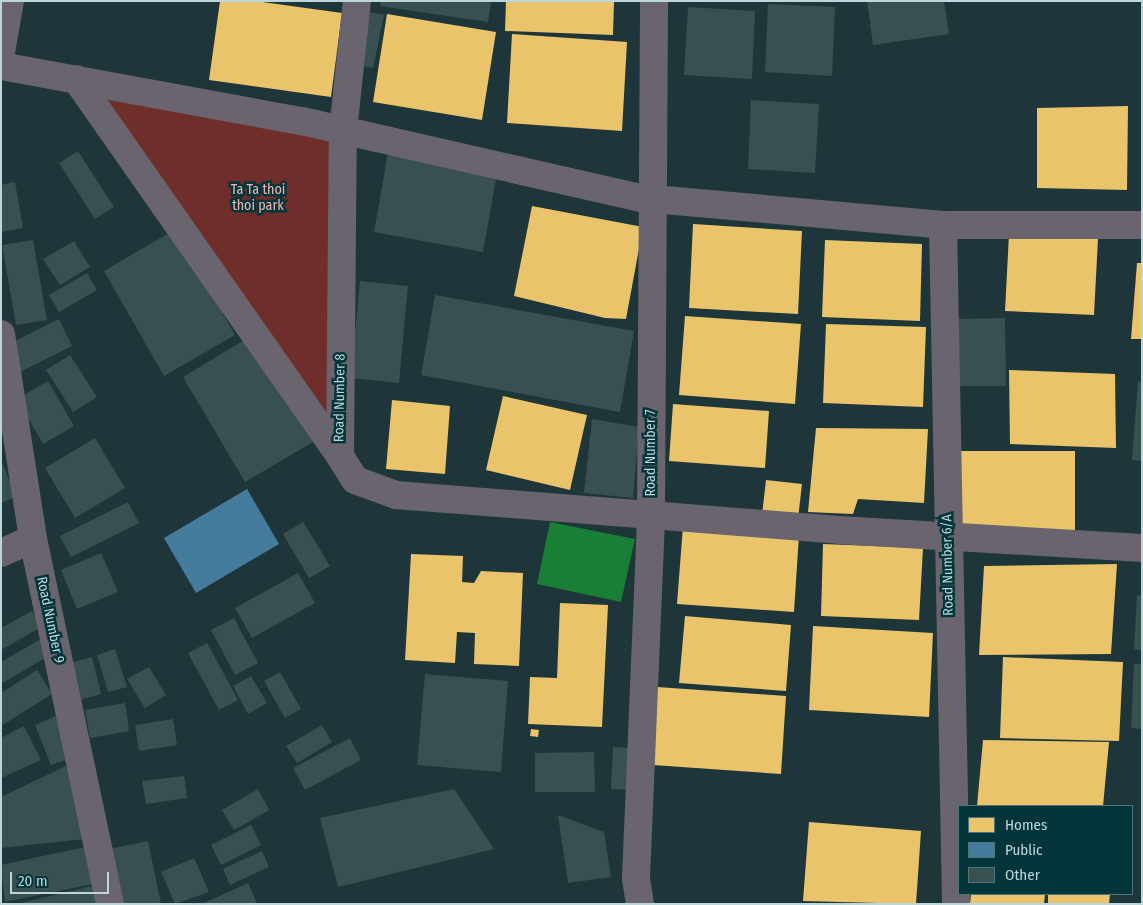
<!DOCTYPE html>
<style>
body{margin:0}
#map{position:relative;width:1143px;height:905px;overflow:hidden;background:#1e3639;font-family:"Fira Sans Condensed",sans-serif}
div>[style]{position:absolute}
.green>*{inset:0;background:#6f2e2a}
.water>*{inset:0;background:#187f34}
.homes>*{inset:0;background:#e9c46a}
.public>*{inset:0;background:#457b9d}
.building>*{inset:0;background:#395050}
.minor>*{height:28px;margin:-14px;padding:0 14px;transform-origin:14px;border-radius:14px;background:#6a646f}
span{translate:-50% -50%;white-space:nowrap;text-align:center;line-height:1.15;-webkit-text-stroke:5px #04353b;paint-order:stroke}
.park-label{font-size:14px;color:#f4b6ae}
.street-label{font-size:14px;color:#bbd7db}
.frame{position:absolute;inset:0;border:2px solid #bbd7db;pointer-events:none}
.legend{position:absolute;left:958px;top:805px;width:175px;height:90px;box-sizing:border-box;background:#04353b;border:1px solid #4d767b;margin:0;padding:6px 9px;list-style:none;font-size:15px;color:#bbd7db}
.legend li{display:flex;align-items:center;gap:10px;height:25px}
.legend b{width:25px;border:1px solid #4d767b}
.scale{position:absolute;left:10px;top:872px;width:99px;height:22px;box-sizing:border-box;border:2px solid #bbd7db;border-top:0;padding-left:6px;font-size:15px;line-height:18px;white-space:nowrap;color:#bbd7db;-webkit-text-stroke:4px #04353b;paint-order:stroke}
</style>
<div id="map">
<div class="green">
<div style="clip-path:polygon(95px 92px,332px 137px,331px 433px)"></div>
</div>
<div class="water">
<div style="clip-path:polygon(550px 522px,635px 539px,621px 602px,537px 584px)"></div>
</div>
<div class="homes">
<div style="clip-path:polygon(220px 1px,255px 1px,342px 13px,331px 97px,209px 80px)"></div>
<div style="clip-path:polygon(506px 1px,614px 1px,613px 35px,505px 31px)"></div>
<div style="clip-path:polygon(387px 14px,496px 32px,482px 120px,373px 102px)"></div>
<div style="clip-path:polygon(512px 34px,627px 42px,622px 131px,507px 123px)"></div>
<div style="clip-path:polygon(1128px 106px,1127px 190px,1037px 188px,1037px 108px)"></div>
<div style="clip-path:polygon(532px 206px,643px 227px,626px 319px,605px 318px,514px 296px)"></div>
<div style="clip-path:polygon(693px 224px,802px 231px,798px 314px,689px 308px)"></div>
<div style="clip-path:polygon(1009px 234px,1098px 239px,1094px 315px,1005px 311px)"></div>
<div style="clip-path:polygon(825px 240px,922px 244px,920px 321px,822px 317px)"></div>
<div style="clip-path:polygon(1137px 263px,1142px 263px,1142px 339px,1131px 339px)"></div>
<div style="clip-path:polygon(685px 316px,801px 324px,795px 404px,679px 395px)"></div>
<div style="clip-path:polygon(826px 324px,926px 327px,923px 407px,823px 403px)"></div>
<div style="clip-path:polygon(1009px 370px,1115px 374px,1116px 448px,1010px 444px)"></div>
<div style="clip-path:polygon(503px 396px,587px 415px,570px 490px,486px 470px)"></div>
<div style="clip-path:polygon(392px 400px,450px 406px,445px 474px,386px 469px)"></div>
<div style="clip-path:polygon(673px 404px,769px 411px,765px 468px,669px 461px)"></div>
<div style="clip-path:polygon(816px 428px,928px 429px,924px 503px,858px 499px,853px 514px,808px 512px)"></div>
<div style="clip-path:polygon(956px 451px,1075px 451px,1075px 533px,957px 533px)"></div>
<div style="clip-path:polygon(766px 480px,802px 484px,798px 519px,762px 515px)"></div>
<div style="clip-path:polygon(683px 526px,799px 535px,794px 612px,677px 604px)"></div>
<div style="clip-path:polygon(823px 544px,923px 548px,919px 620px,821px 616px)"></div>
<div style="clip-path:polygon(411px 554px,463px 556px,462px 582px,474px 583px,481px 571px,523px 573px,519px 666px,474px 664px,475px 633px,457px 632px,455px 663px,405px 660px)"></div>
<div style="clip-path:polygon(1117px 564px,1111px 654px,979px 655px,984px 566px)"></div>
<div style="clip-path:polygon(560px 603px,608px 605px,602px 727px,528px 724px,530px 677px,557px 678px)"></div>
<div style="clip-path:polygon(685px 616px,791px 625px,786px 691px,679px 683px)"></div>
<div style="clip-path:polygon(813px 626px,933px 633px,929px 717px,809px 710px)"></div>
<div style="clip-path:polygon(1003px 657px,1123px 662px,1119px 741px,1000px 738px)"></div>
<div style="clip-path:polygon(657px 687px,786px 696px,781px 774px,653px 765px)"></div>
<div style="clip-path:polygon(531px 729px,539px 730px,538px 737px,530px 736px)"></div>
<div style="clip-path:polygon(983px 740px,1109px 742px,1103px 806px,977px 806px)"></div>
<div style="clip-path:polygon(809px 822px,921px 831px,916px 904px,803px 901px)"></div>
<div style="clip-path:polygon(971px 894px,1045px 894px,1044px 904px,970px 904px)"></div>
<div style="clip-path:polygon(1048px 894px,1110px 894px,1109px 904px,1048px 904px)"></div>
</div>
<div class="public">
<div style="clip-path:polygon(247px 489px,279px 544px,196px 593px,164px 538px)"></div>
</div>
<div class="building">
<div style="clip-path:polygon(381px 1px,491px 1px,488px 22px,380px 6px)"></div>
<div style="clip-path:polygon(867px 1px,944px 1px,949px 34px,873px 45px)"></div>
<div style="clip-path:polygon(768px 4px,835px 7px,832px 76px,765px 72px)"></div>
<div style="clip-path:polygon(688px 7px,755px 11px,752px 79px,684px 75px)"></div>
<div style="clip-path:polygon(365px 11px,384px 15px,373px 68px,354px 64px)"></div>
<div style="clip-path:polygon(751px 100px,819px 104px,815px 173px,748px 169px)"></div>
<div style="clip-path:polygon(389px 147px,498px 168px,483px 252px,374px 232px)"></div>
<div style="clip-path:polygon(78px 151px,114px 207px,95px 219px,59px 163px)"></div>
<div style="clip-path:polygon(15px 182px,23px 228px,1px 232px,1px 185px)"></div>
<div style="clip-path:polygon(174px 230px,235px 335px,164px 376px,104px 271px)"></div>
<div style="clip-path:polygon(33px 240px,47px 320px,16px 325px,2px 245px)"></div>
<div style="clip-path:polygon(74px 241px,90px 267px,60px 285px,43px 259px)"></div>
<div style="clip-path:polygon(87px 273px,97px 290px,59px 312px,49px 295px)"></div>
<div style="clip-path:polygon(360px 281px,408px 286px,399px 383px,351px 378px)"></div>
<div style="clip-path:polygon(435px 295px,634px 331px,620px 412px,421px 375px)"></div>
<div style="clip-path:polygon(1005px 318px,1006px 386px,957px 386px,957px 319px)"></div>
<div style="clip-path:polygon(59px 319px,72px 346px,18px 373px,5px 346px)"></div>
<div style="clip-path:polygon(251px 336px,313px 442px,245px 482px,183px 377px)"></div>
<div style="clip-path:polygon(70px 355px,97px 397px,73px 412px,46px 370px)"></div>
<div style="clip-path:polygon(48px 381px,74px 426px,43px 444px,17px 399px)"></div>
<div style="clip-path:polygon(1138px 381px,1142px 382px,1142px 461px,1132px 460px)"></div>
<div style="clip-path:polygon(592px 419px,639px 427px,633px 498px,584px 493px)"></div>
<div style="clip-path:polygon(95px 438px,125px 488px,75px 518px,45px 468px)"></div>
<div style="clip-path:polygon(1px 460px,16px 497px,1px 503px)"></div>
<div style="clip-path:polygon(128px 502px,139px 523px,71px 557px,60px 536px)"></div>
<div style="clip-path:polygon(303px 522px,330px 566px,309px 578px,283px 534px)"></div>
<div style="clip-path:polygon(101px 553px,118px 592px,77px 609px,61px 570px)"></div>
<div style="clip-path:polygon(298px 573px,315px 603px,252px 638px,235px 608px)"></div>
<div style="clip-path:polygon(1137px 595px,1142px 596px,1142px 650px,1134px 649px)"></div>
<div style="clip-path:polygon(32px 611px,41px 627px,1px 650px,1px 628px)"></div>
<div style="clip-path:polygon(234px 618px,258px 663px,235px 675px,211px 630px)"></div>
<div style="clip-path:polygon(41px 639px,50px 655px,1px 684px,1px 662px)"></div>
<div style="clip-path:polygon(207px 643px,238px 700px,219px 710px,188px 653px)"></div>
<div style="clip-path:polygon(115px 649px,127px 687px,108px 692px,97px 655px)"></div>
<div style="clip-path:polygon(92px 657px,101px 694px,79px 700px,70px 663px)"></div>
<div style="clip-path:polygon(1134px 664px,1142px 664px,1142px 729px,1131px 728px)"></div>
<div style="clip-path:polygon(149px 667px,166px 695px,145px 708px,127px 679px)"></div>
<div style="clip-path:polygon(37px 670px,52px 694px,1px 726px,1px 693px)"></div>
<div style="clip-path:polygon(280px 672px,301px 709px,285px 718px,264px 681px)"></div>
<div style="clip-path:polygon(425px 674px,508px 681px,501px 772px,417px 765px)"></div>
<div style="clip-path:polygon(251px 676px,267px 703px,248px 714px,233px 686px)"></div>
<div style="clip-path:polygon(125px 703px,129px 731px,90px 738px,85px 710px)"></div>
<div style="clip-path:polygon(61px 714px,69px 759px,51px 765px,35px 725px)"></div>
<div style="clip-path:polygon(173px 719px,177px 745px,139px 751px,135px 725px)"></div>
<div style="clip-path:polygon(322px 725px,332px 742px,297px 763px,286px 746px)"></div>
<div style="clip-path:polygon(24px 726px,41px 760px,1px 778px,1px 738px)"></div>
<div style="clip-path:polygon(350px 738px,361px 760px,305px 790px,293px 768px)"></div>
<div style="clip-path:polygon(613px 747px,632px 748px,629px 790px,611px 789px)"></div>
<div style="clip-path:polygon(594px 752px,595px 792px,535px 792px,535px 753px)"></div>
<div style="clip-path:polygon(70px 764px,85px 839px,1px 848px,1px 797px)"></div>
<div style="clip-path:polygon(184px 776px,187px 798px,146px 804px,142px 781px)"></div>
<div style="clip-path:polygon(258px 789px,269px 810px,234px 830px,222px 810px)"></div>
<div style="clip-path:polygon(454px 789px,494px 849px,338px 887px,320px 818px)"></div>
<div style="clip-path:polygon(558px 815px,604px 832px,611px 877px,568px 883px)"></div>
<div style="clip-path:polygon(251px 825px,261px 845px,221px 865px,211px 845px)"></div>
<div style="clip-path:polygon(148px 841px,161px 904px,121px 904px,110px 849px)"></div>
<div style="clip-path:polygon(85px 847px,93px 884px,5px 902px,1px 865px)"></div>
<div style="clip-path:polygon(262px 851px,269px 867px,230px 885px,223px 869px)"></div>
<div style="clip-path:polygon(194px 858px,209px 892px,175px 904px,161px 872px)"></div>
<div style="clip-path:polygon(248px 883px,257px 903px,202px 904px)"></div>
<div style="clip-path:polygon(92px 886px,96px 904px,22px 904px,21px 903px)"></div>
</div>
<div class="minor">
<div style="left:1px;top:52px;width:52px;rotate:-80deg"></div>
<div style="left:1px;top:66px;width:306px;rotate:10.4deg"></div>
<div style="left:302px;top:121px;width:349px;rotate:12.8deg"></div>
<div style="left:642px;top:198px;width:302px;rotate:5.1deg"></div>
<div style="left:943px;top:225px;width:199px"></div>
<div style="left:76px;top:79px;width:460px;rotate:55deg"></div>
<div style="left:340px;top:456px;width:325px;rotate:-89.5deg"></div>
<div style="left:343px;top:131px;width:131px;rotate:-83.9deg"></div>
<div style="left:943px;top:225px;width:679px;rotate:88.9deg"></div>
<div style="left:1px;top:334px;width:207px;rotate:81.1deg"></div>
<div style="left:33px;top:539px;width:373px;rotate:78.1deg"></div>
<div style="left:340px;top:456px;width:28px;rotate:58deg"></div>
<div style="left:355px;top:480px;width:44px;rotate:20.1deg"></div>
<div style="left:396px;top:495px;width:444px;rotate:4.5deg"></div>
<div style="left:839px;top:530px;width:304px;rotate:3.4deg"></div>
<div style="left:1px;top:553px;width:35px;rotate:-24deg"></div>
<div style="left:640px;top:904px;width:26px;rotate:-99deg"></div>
<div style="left:636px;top:878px;width:365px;rotate:-87.6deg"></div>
<div style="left:651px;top:513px;width:512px;rotate:-89.66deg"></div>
</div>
<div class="park-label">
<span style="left:258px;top:198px">Ta Ta thoi<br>thoi park</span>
</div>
<div class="street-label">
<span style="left:340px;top:398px;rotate:-89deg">Road Number 8</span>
<span style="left:651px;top:453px;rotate:-90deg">Road Number 7</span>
<span style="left:948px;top:565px;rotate:-91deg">Road Number 6/A</span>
<span style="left:50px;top:620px;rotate:78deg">Road Number 9</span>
</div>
<div class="frame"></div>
<ul class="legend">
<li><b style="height:14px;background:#e9c46a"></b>Homes</li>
<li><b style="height:14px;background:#457b9d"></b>Public</li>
<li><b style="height:14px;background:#395050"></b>Other</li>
</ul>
<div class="scale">20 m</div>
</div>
